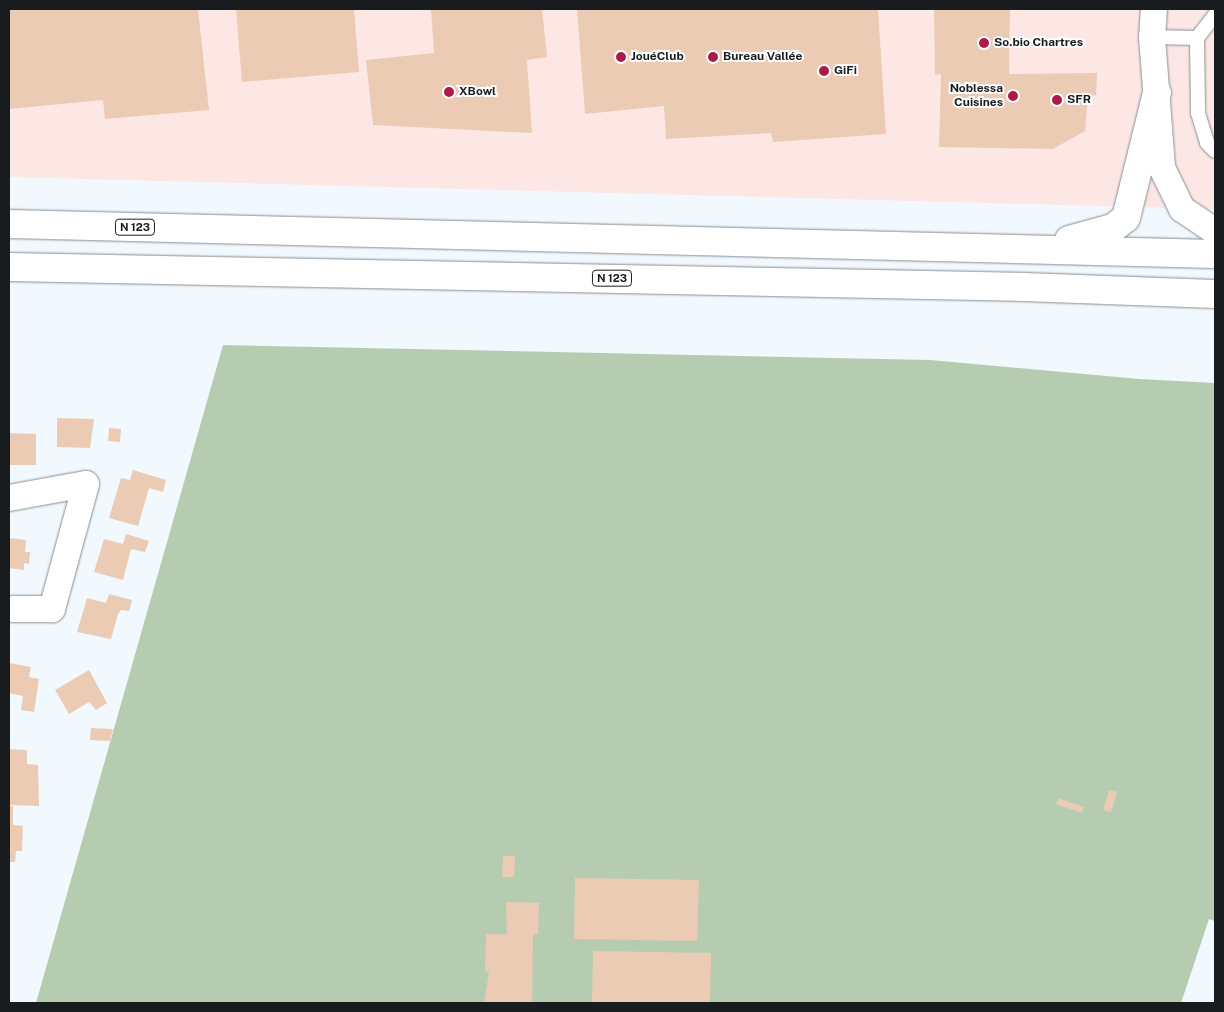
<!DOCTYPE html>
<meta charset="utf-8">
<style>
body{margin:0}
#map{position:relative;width:1224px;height:1012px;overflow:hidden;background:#f1f8fe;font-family:"Public Sans",sans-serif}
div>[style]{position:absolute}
.commercial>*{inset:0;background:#fde7e5}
.green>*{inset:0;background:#b6ccb1}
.building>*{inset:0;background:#ebcbb4}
.roads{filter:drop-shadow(0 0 1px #868e94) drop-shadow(0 0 1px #868e94)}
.lane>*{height:14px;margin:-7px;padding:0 7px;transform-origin:7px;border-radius:7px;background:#fff}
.street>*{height:26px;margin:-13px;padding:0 13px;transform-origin:13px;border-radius:13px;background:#fff}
.primary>*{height:28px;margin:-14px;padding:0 14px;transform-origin:14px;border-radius:14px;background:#fff}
.dots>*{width:14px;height:14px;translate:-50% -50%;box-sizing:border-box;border:2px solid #fff;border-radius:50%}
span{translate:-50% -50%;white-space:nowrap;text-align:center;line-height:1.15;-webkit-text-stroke:4px #fff;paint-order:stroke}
.shield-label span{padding:1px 4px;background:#fff;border:1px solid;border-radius:4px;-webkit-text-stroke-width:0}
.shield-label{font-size:11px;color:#191c1e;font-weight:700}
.poi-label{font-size:12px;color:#191c1e;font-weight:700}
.left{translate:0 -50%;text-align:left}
.right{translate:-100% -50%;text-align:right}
.frame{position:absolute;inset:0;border:10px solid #191c1e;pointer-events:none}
</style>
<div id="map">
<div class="commercial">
<div style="clip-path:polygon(9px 9px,1215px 9px,1215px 209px,9px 177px)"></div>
</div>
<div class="green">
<div style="clip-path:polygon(223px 345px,930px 360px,1139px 379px,1215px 383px,1215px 921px,1209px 919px,1181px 1003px,36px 1003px)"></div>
</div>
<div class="building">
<div style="clip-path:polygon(9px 9px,198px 9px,209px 110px,105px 119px,103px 100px,9px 109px)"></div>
<div style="clip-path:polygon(236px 9px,354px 9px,359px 72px,242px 82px)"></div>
<div style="clip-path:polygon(431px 9px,542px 9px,547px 57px,527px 60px,532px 133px,373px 125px,366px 60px,434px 53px)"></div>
<div style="clip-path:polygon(577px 9px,878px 9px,886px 134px,773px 142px,771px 133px,666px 139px,664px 106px,585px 114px)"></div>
<div style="clip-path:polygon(934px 9px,1010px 9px,1009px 74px,1097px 73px,1096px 95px,1088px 96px,1085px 131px,1053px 149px,939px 147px,941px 74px,935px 75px)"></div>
<div style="clip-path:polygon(57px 418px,94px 419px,90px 448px,57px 447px)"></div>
<div style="clip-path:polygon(109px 428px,121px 429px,120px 442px,108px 441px)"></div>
<div style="clip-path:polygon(9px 433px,36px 434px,36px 465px,9px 465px)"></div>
<div style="clip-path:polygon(133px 470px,166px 480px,163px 492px,149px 488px,138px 526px,109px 518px,121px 478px,130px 480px)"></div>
<div style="clip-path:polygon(126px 534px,149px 541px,145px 552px,131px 549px,123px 580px,94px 572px,104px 539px,123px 544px)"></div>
<div style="clip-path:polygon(9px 538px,26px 540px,25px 552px,30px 552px,29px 564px,24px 563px,24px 570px,9px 568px)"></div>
<div style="clip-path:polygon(109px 594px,132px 600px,129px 611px,121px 610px,118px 614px,111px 639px,77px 632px,87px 598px,106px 603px)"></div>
<div style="clip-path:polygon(9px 663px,31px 667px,29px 677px,39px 679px,34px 712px,21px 710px,23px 696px,9px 693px)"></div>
<div style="clip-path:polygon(89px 670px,107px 703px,96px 710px,89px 702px,69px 714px,55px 690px)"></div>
<div style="clip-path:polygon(91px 728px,113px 729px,110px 741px,90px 740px)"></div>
<div style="clip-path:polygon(9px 749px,27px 750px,27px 764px,38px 765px,39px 806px,9px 805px)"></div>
<div style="clip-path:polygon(1109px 790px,1117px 792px,1111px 812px,1103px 810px)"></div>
<div style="clip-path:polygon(1058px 798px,1084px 807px,1082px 813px,1056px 804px)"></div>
<div style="clip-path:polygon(9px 806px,13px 806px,13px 825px,23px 826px,22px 851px,16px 851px,15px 862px,9px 862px)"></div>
<div style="clip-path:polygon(503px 856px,515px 856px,514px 877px,502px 877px)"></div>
<div style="clip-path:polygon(575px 878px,699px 880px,697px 941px,574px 939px)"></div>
<div style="clip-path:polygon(506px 902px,539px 903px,538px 934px,533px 934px,532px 1003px,484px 1003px,489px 972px,485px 971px,486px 934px,507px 934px)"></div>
<div style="clip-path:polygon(593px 951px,711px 953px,710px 1003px,592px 1003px)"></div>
</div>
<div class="roads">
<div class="lane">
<div style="left:1215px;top:15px;width:29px;rotate:128deg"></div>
<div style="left:1197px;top:38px;width:75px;rotate:89.2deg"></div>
<div style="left:1198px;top:113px;width:31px;rotate:73deg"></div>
<div style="left:1207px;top:143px;width:11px;rotate:45deg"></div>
<div style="left:1152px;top:37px;width:45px;rotate:1.3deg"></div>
</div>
<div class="street">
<div style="left:1154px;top:9px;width:28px;rotate:94deg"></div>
<div style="left:1152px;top:37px;width:131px;rotate:85.6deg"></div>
<div style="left:1162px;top:168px;width:46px;rotate:64deg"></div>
<div style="left:1182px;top:209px;width:40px;rotate:34deg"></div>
<div style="left:9px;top:498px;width:78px;rotate:-10.3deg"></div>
<div style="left:86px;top:484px;width:130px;rotate:105.2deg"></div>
<div style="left:52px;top:609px;width:39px;rotate:180deg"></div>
</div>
<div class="primary">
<div style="left:9px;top:224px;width:1206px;rotate:1.42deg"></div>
<div style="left:1069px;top:240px;width:46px;rotate:-15.3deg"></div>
<div style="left:1113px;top:228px;width:16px;rotate:-38deg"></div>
<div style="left:1126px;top:218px;width:129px;rotate:-76.1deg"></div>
<div style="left:9px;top:267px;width:1015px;rotate:1.13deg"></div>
<div style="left:1024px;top:287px;width:191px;rotate:2.1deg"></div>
</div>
</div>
<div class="dots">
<div style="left:984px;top:43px;background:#ad1a47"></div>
<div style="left:621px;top:57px;background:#ad1a47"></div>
<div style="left:713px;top:57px;background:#ad1a47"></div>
<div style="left:824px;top:71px;background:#ad1a47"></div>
<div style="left:449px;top:92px;background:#ad1a47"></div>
<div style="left:1013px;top:96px;background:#ad1a47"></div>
<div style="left:1057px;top:100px;background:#ad1a47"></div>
</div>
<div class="shield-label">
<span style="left:135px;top:227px">N 123</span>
<span style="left:612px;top:278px">N 123</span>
</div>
<div class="poi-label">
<span class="left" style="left:994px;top:43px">So.bio Chartres</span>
<span class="left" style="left:631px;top:57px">JouéClub</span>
<span class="left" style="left:723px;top:57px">Bureau Vallée</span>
<span class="left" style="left:834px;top:71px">GiFi</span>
<span class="right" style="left:1003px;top:96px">Noblessa<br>Cuisines</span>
<span class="left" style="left:459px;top:92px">XBowl</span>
<span class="left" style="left:1067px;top:100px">SFR</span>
</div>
<div class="frame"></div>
</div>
